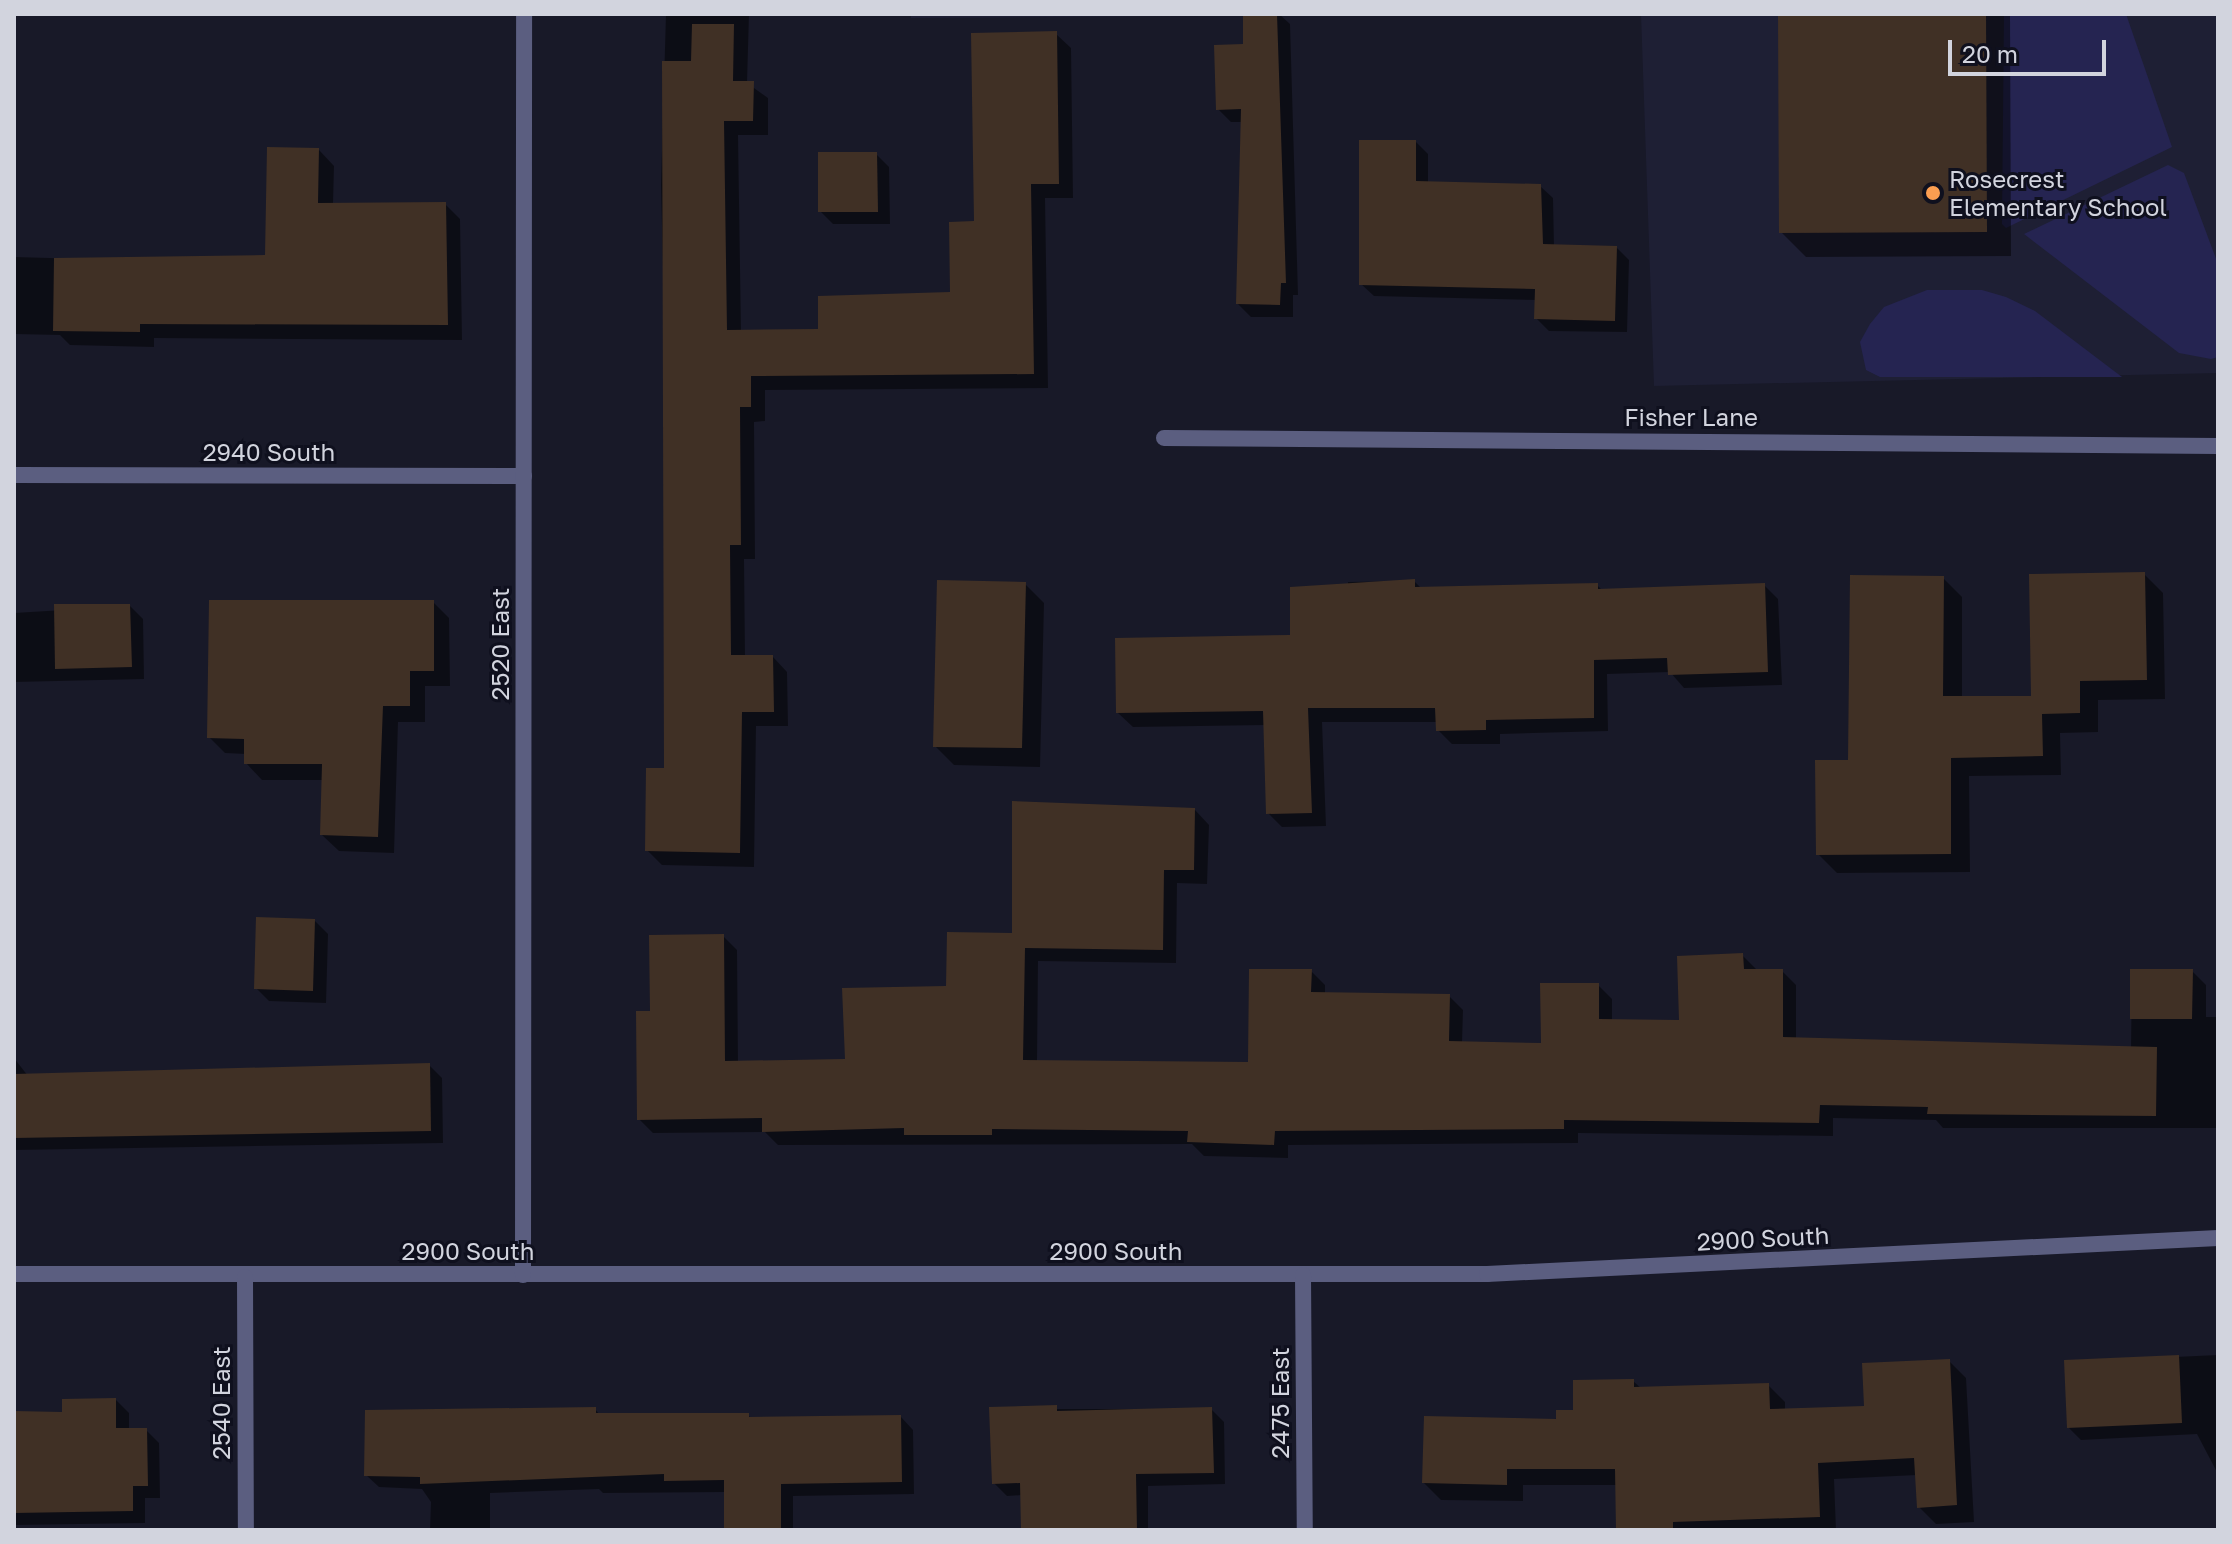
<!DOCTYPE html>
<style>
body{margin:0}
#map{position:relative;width:2232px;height:1544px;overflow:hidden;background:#181928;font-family:"Golos Text",sans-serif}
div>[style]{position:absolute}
.built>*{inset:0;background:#1e1f34}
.green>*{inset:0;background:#252451}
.shadow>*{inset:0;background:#0007}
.building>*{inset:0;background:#403025}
.street>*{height:16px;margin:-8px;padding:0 8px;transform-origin:8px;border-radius:8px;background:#5b5e80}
.dots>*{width:22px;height:22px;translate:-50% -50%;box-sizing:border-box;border:4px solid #0f101e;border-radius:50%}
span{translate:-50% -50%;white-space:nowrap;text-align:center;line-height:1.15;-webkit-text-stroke:6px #0f101e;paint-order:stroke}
.poi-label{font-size:24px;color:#d2d4de}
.left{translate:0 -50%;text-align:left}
.street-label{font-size:24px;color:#d2d4de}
.frame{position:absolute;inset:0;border:16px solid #d2d4de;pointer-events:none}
.scale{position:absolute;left:1948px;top:40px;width:158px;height:36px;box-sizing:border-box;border:4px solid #d2d4de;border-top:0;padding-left:10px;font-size:24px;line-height:28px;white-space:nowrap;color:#d2d4de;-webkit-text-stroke:6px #0f101e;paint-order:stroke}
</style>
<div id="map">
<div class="built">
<div style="clip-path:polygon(911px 14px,1500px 14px,911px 18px)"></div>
<div style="clip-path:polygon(1641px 14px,2218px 14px,2218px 373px,1654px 386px)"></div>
</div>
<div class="green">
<div style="clip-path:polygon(2004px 14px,2126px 14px,2172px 147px,2006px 228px,2002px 224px)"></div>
<div style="clip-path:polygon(2168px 165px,2184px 173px,2218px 264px,2218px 357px,2211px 359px,2179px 353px,2024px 234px)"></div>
<div style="clip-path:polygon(1927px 290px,1982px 290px,2006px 297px,2035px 311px,2122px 377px,1880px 377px,1866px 370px,1860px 342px,1870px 324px,1884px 307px)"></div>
</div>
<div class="shadow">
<div style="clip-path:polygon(666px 14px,749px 14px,747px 83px,768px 98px,768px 135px,738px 135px,741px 332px,820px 331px,952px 294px,976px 223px,1056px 34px,1071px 48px,1073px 198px,1045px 198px,1048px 388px,765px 390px,765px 421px,754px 422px,755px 559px,744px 559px,745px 657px,773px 657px,787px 672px,788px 726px,756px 726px,754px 867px,662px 865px,647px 850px,666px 770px,668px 472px,661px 185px)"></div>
<div style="clip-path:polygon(1245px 14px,1279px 14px,1290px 24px,1298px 295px,1293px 295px,1293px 317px,1251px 317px,1238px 304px,1243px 122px,1231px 122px,1218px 109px,1245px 46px)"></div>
<div style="clip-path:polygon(1780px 14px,2010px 14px,2011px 256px,1806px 257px,1781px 232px)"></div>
<div style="clip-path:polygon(1416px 142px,1428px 154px,1428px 184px,1540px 186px,1553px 198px,1554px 247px,1617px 248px,1629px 260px,1627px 332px,1549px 331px,1536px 318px,1537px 300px,1374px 296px,1361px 284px)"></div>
<div style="clip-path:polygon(319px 150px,334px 166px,333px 204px,445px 204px,460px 219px,462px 340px,154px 338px,154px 347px,70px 345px,60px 335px,14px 334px,14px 257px,194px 262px,267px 257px)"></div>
<div style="clip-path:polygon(876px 154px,889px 167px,890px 224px,833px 224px,820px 211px)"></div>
<div style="clip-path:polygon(2144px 574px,2163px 593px,2165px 699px,2098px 700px,2098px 732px,2060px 733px,2061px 775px,1969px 776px,1970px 872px,1837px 873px,1818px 854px,1850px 762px,1943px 578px,1962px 597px,1962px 698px,2033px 698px)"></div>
<div style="clip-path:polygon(1414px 581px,1422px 589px,1597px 585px,1603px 591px,1764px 585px,1778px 599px,1782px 685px,1684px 688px,1670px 672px,1607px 674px,1608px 731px,1500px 734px,1500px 744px,1452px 744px,1438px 730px,1438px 722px,1322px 722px,1326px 826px,1282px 827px,1268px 813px,1266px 725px,1133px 727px,1118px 713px,1292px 637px,1348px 589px,1348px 582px)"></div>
<div style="clip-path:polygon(1025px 584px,1044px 603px,1040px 767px,954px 765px,935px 746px)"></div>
<div style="clip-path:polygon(433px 602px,449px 618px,450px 686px,425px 686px,425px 722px,398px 722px,394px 853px,339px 851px,322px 835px,323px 780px,262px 780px,246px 763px,246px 754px,225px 753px,209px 737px)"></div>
<div style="clip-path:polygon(130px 606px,143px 619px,144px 679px,14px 682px,14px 613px)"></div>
<div style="clip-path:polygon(1014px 803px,1195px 810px,1209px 825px,1207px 884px,1177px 883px,1176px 963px,1038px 961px,1037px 1062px,1250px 1064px,1311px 971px,1325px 985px,1325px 994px,1449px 996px,1463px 1010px,1462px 1043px,1543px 1045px,1598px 985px,1612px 999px,1612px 1021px,1681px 1022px,1742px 955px,1756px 969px,1782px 971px,1796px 985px,1796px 1039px,2131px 1049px,2132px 971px,2192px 971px,2206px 985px,2206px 1017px,2218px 1017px,2218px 1128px,1943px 1128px,1936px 1120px,1833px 1118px,1833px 1136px,1578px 1133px,1578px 1143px,1288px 1145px,1288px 1158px,1204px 1156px,1192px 1144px,778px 1145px,765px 1132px,653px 1133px,639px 1119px,652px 1013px,723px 936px,737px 950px,738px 1063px,847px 1061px,1014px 935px)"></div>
<div style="clip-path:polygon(315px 921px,328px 934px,326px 1003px,269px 1001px,256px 988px)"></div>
<div style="clip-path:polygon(14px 1058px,28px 1076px,429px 1065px,442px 1078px,443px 1143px,14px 1150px)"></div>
<div style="clip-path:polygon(2218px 1355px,2218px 1474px,2197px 1434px,2081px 1440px,2069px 1428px,2066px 1362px)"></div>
<div style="clip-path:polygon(1949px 1361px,1966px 1378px,1974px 1522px,1936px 1524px,1919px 1507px,1917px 1475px,1834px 1479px,1836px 1530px,1618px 1530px,1617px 1485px,1523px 1485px,1523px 1501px,1441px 1500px,1424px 1483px,1633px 1381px,1642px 1389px,1768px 1385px,1785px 1402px,1785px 1411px,1866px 1408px)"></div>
<div style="clip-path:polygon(116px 1400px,129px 1413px,129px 1430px,146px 1430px,159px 1443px,160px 1498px,145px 1498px,145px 1523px,14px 1525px,14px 1413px,64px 1414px)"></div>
<div style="clip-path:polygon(595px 1409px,600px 1415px,748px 1415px,752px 1419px,901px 1417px,913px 1430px,914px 1494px,793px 1496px,793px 1530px,726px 1530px,726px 1492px,603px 1493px,599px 1489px,490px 1493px,490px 1530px,430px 1530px,431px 1502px,422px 1489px,379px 1487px,366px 1475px)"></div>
<div style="clip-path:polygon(991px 1409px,1211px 1409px,1224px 1422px,1225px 1484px,1148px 1486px,1148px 1530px,1023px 1530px,1022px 1495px,1007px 1496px,994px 1483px)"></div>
</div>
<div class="building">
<div style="clip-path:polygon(1243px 14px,1277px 14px,1286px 283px,1281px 283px,1280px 305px,1236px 304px,1241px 109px,1216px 110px,1214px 45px,1243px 44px)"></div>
<div style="clip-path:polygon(1778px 14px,1986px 14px,1987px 232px,1779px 233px)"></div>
<div style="clip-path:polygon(692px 24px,734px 24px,733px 81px,754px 81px,753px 121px,724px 121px,727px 330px,818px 329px,818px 296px,950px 292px,949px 222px,974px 221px,971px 33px,1057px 31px,1059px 184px,1031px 184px,1034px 374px,751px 376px,751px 407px,740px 407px,741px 545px,730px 545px,731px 655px,773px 655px,774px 712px,742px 712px,740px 853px,645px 851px,646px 768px,664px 768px,662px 61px,691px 61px)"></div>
<div style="clip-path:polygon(1359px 140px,1416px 140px,1416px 181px,1541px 184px,1543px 244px,1617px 246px,1615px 321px,1534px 319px,1535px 289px,1359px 285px)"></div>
<div style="clip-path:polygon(267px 147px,319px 148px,318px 203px,446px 202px,448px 325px,140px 324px,140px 332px,53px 331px,54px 258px,265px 255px)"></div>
<div style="clip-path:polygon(818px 152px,877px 152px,878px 212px,818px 212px)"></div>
<div style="clip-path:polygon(2145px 572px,2147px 680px,2080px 681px,2080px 713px,2042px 714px,2043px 756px,1951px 758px,1951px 854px,1816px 855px,1815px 760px,1848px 760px,1850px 575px,1944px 576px,1943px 696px,2031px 696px,2029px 574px)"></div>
<div style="clip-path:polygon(1415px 579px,1415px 587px,1598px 583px,1598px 589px,1765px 583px,1768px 672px,1668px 675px,1667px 658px,1594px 660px,1594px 718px,1486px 720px,1486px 730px,1436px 731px,1435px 708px,1308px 708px,1312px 813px,1266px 814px,1263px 711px,1116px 713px,1115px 638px,1290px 635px,1290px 587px)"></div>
<div style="clip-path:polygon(937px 580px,1026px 582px,1022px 748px,933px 747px)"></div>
<div style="clip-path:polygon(209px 600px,434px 600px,434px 671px,410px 671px,410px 706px,383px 706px,378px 837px,320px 835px,322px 764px,244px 764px,244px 739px,207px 738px)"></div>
<div style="clip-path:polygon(54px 604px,130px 604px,132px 667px,55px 669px)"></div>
<div style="clip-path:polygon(1012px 801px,1195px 808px,1194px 870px,1164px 870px,1163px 950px,1025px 948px,1023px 1060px,1248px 1062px,1249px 969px,1312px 969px,1311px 992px,1450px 994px,1449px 1041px,1541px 1043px,1540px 983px,1599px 983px,1599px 1019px,1679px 1020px,1677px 956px,1743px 953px,1744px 969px,1783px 969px,1783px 1037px,2157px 1047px,2156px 1116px,1927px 1114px,1928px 1107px,1820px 1105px,1819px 1123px,1564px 1120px,1564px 1129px,1275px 1131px,1274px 1145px,1187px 1142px,1188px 1131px,992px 1129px,992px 1135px,904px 1135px,904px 1128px,762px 1132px,762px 1118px,637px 1120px,636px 1011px,650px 1011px,649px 935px,724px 934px,725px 1061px,845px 1059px,842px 988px,946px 986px,947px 932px,1012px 933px)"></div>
<div style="clip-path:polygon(256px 917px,315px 919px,313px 991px,254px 989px)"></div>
<div style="clip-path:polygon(2130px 969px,2193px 969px,2192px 1019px,2130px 1019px)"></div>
<div style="clip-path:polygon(430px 1063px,431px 1131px,14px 1138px,14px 1074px)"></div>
<div style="clip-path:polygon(2179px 1355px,2182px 1423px,2067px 1428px,2064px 1360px)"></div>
<div style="clip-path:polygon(1950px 1359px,1957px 1505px,1917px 1508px,1914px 1458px,1818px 1463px,1820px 1517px,1673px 1522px,1673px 1530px,1616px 1530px,1615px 1469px,1507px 1469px,1507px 1485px,1422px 1483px,1424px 1416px,1556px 1419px,1556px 1410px,1573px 1410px,1573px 1380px,1634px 1379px,1634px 1387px,1769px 1383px,1770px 1409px,1864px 1406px,1862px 1363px)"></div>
<div style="clip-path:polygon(116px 1398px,116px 1428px,147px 1428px,148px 1486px,133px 1486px,133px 1511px,14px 1513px,14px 1411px,62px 1412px,62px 1399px)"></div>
<div style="clip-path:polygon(1057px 1405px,1057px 1411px,1212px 1407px,1214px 1473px,1136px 1474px,1137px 1530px,1021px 1530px,1020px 1483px,992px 1484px,989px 1407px)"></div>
<div style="clip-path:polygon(596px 1407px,596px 1413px,749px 1413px,749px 1417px,901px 1415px,902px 1482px,781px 1484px,781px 1530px,724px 1530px,724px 1480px,664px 1481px,664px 1474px,420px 1484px,420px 1477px,364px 1476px,365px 1410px)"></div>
</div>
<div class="street">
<div style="left:1164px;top:438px;width:1054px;rotate:0.43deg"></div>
<div style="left:14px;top:475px;width:510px;rotate:0.11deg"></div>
<div style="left:14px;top:1274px;width:1473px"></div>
<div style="left:1487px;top:1274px;width:732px;rotate:-2.82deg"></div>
<div style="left:523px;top:1275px;width:1261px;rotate:-89.95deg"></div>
<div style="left:1303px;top:1275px;width:255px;rotate:89.6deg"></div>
<div style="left:245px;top:1277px;width:253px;rotate:89.8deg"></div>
</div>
<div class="dots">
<div style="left:1933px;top:193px;background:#fb9e51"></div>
</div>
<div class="poi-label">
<span class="left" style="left:1949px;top:193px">Rosecrest<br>Elementary School</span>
</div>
<div class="street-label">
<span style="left:1691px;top:417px">Fisher Lane</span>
<span style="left:269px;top:452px">2940 South</span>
<span style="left:500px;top:644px;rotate:-90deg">2520 East</span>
<span style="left:1763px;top:1238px;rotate:-3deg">2900 South</span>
<span style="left:468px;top:1251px">2900 South</span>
<span style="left:1116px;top:1251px">2900 South</span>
<span style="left:221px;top:1403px;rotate:-90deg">2540 East</span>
<span style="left:1280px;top:1403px;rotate:-90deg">2475 East</span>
</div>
<div class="frame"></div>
<div class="scale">20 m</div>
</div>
